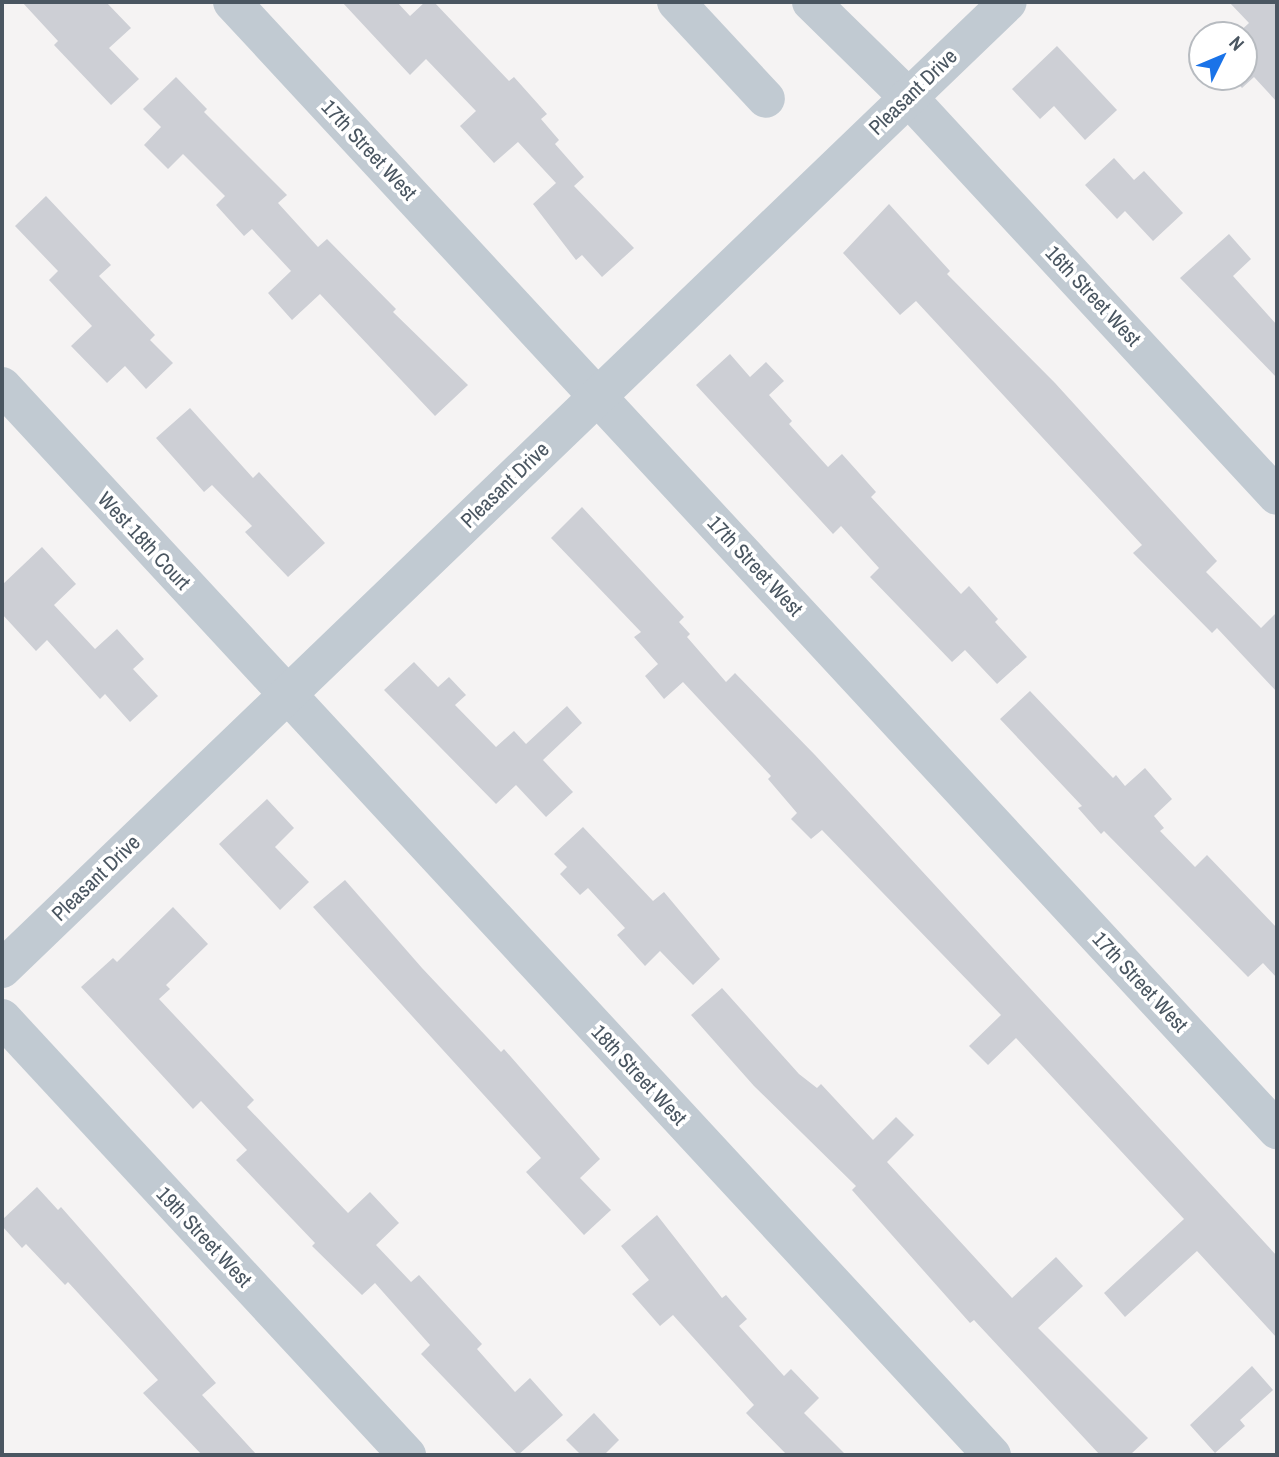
<!DOCTYPE html>
<style>
body{margin:0}
#map{position:relative;width:1279px;height:1457px;overflow:hidden;background:#f5f3f3;font-family:"Archivo Narrow",sans-serif}
div>[style]{position:absolute}
.building>*{inset:0;background:#cdcfd5}
.minor>*{height:38px;margin:-19px;padding:0 19px;transform-origin:19px;border-radius:19px;background:#c1cad2}
span{translate:-50% -50%;white-space:nowrap;text-align:center;line-height:1.15;-webkit-text-stroke:7px #fff;paint-order:stroke}
.street-label{font-size:21px;color:#4a5661}
.frame{position:absolute;inset:0;border:4px solid #4a5661;pointer-events:none}
.north{position:absolute;left:1188px;top:21px;width:70px;height:70px;box-sizing:border-box;background:#fff;border:2px solid #b7bbc0;border-radius:50%;rotate:47deg;font-size:19px;font-weight:700;line-height:28px;text-align:center;color:#4a5661}
.north::after{content:'';display:block;margin:auto;width:24px;height:32px;background:#1a73e8;clip-path:polygon(50% 0,100% 100%,50% 72%,0 100%)}
</style>
<div id="map">
<div class="building">
<div style="clip-path:polygon(22px 2px,106px 2px,131px 28px,109px 48px,139px 79px,111px 105px,54px 45px,58px 41px)"></div>
<div style="clip-path:polygon(342px 2px,397px 2px,410px 16px,425px 2px,434px 2px,509px 81px,514px 77px,547px 114px,541px 119px,559px 140px,555px 144px,584px 177px,574px 186px,634px 248px,602px 277px,582px 255px,576px 260px,533px 204px,556px 183px,518px 142px,494px 163px,460px 126px,476px 111px,426px 59px,410px 75px)"></div>
<div style="clip-path:polygon(1229px 2px,1277px 2px,1277px 102px,1254px 77px,1242px 88px,1232px 77px,1244px 77px,1244px 35px,1236px 35px,1249px 23px)"></div>
<div style="clip-path:polygon(1057px 46px,1117px 110px,1085px 140px,1054px 106px,1040px 119px,1012px 89px)"></div>
<div style="clip-path:polygon(176px 77px,207px 109px,204px 112px,287px 195px,278px 203px,318px 247px,327px 239px,396px 309px,393px 312px,468px 385px,435px 416px,320px 294px,292px 320px,268px 293px,291px 271px,252px 229px,244px 236px,216px 205px,225px 196px,183px 154px,168px 169px,144px 145px,161px 127px,143px 109px)"></div>
<div style="clip-path:polygon(1114px 158px,1134px 180px,1144px 171px,1183px 213px,1153px 241px,1125px 211px,1117px 219px,1085px 185px)"></div>
<div style="clip-path:polygon(46px 196px,111px 265px,99px 276px,155px 335px,150px 340px,173px 363px,146px 389px,125px 366px,107px 383px,71px 346px,92px 326px,49px 280px,58px 271px,15px 226px)"></div>
<div style="clip-path:polygon(889px 204px,950px 271px,947px 274px,1055px 383px,1217px 561px,1206px 572px,1261px 628px,1277px 612px,1277px 692px,1217px 628px,1212px 633px,1133px 553px,1142px 545px,916px 301px,900px 315px,843px 253px)"></div>
<div style="clip-path:polygon(1229px 234px,1251px 259px,1233px 276px,1277px 325px,1277px 378px,1180px 278px)"></div>
<div style="clip-path:polygon(730px 354px,750px 377px,766px 362px,784px 381px,769px 395px,792px 421px,789px 424px,828px 467px,842px 454px,876px 492px,871px 497px,961px 594px,969px 586px,998px 619px,995px 622px,1027px 657px,997px 684px,965px 650px,952px 662px,870px 577px,879px 568px,841px 526px,833px 534px,696px 385px)"></div>
<div style="clip-path:polygon(190px 408px,253px 478px,259px 472px,325px 543px,288px 577px,245px 532px,252px 526px,212px 485px,204px 492px,156px 438px)"></div>
<div style="clip-path:polygon(582px 507px,684px 617px,679px 622px,690px 634px,687px 637px,726px 682px,735px 673px,815px 755px,1277px 1256px,1277px 1338px,1197px 1251px,1125px 1317px,1104px 1293px,1184px 1219px,1016px 1038px,988px 1065px,969px 1046px,1001px 1015px,822px 830px,811px 839px,791px 819px,797px 813px,768px 779px,771px 776px,683px 682px,664px 699px,645px 676px,658px 664px,634px 637px,641px 632px,551px 538px)"></div>
<div style="clip-path:polygon(42px 547px,76px 584px,54px 605px,95px 649px,117px 629px,144px 659px,133px 669px,158px 696px,130px 722px,105px 694px,100px 699px,47px 640px,36px 651px,2px 614px,2px 585px)"></div>
<div style="clip-path:polygon(414px 662px,438px 687px,449px 677px,466px 695px,455px 705px,496px 747px,514px 731px,526px 744px,567px 706px,582px 723px,543px 760px,573px 792px,546px 817px,516px 785px,496px 804px,384px 690px)"></div>
<div style="clip-path:polygon(1030px 691px,1113px 778px,1116px 775px,1125px 786px,1145px 768px,1172px 799px,1154px 816px,1164px 828px,1160px 831px,1195px 867px,1207px 855px,1277px 928px,1277px 978px,1263px 963px,1248px 977px,1104px 831px,1101px 834px,1078px 808px,1082px 806px,1000px 719px)"></div>
<div style="clip-path:polygon(267px 799px,294px 828px,275px 847px,309px 882px,280px 910px,219px 844px)"></div>
<div style="clip-path:polygon(583px 827px,653px 901px,664px 892px,720px 959px,693px 985px,660px 951px,645px 966px,617px 935px,625px 928px,588px 888px,580px 895px,560px 874px,567px 867px,554px 854px)"></div>
<div style="clip-path:polygon(345px 880px,422px 968px,501px 1052px,504px 1049px,600px 1159px,580px 1178px,611px 1210px,584px 1235px,526px 1172px,541px 1158px,313px 907px)"></div>
<div style="clip-path:polygon(173px 907px,208px 944px,166px 985px,170px 989px,159px 999px,254px 1100px,247px 1107px,348px 1213px,370px 1192px,399px 1223px,376px 1245px,411px 1282px,419px 1275px,482px 1344px,477px 1349px,515px 1392px,530px 1378px,563px 1415px,518px 1455px,421px 1354px,430px 1345px,375px 1283px,362px 1295px,312px 1246px,315px 1243px,236px 1160px,247px 1150px,201px 1101px,193px 1109px,81px 987px,113px 958px,117px 962px)"></div>
<div style="clip-path:polygon(722px 988px,799px 1074px,817px 1088px,821px 1084px,873px 1140px,896px 1117px,914px 1135px,887px 1162px,1012px 1298px,1056px 1257px,1083px 1286px,1038px 1328px,1148px 1438px,1130px 1455px,1100px 1455px,974px 1320px,970px 1323px,852px 1190px,856px 1186px,754px 1086px,691px 1015px)"></div>
<div style="clip-path:polygon(37px 1187px,58px 1210px,61px 1207px,216px 1383px,202px 1395px,257px 1455px,202px 1455px,143px 1393px,158px 1380px,68px 1282px,65px 1285px,26px 1244px,22px 1248px,2px 1226px,2px 1220px)"></div>
<div style="clip-path:polygon(657px 1215px,722px 1298px,726px 1295px,747px 1319px,739px 1326px,784px 1376px,791px 1369px,819px 1398px,804px 1413px,846px 1455px,787px 1455px,746px 1413px,754px 1405px,673px 1315px,660px 1326px,632px 1294px,649px 1280px,621px 1246px)"></div>
<div style="clip-path:polygon(1252px 1366px,1273px 1390px,1240px 1420px,1245px 1426px,1215px 1453px,1190px 1425px)"></div>
<div style="clip-path:polygon(594px 1413px,619px 1440px,604px 1455px,581px 1455px,566px 1440px)"></div>
</div>
<div class="minor">
<div style="left:232px;top:2px;width:1538px;rotate:47.19deg"></div>
<div style="left:676px;top:2px;width:132px;rotate:47.1deg"></div>
<div style="left:811px;top:2px;width:136px;rotate:44.4deg"></div>
<div style="left:908px;top:97px;width:543px;rotate:47.24deg"></div>
<div style="left:2px;top:386px;width:1457px;rotate:47.2deg"></div>
<div style="left:2px;top:969px;width:1395px;rotate:-43.87deg"></div>
<div style="left:2px;top:1018px;width:596px;rotate:47.18deg"></div>
</div>
<div class="street-label">
<span style="left:913px;top:92px;rotate:-44deg">Pleasant Drive</span>
<span style="left:369px;top:150px;rotate:47deg">17th Street West</span>
<span style="left:1093px;top:296px;rotate:47deg">16th Street West</span>
<span style="left:505px;top:485px;rotate:-44deg">Pleasant Drive</span>
<span style="left:144px;top:541px;rotate:47deg">West 18th Court</span>
<span style="left:755px;top:566px;rotate:47deg">17th Street West</span>
<span style="left:96px;top:878px;rotate:-44deg">Pleasant Drive</span>
<span style="left:1140px;top:982px;rotate:47deg">17th Street West</span>
<span style="left:639px;top:1075px;rotate:47deg">18th Street West</span>
<span style="left:204px;top:1237px;rotate:47deg">19th Street West</span>
</div>
<div class="frame"></div>
<div class="north">N</div>
</div>
